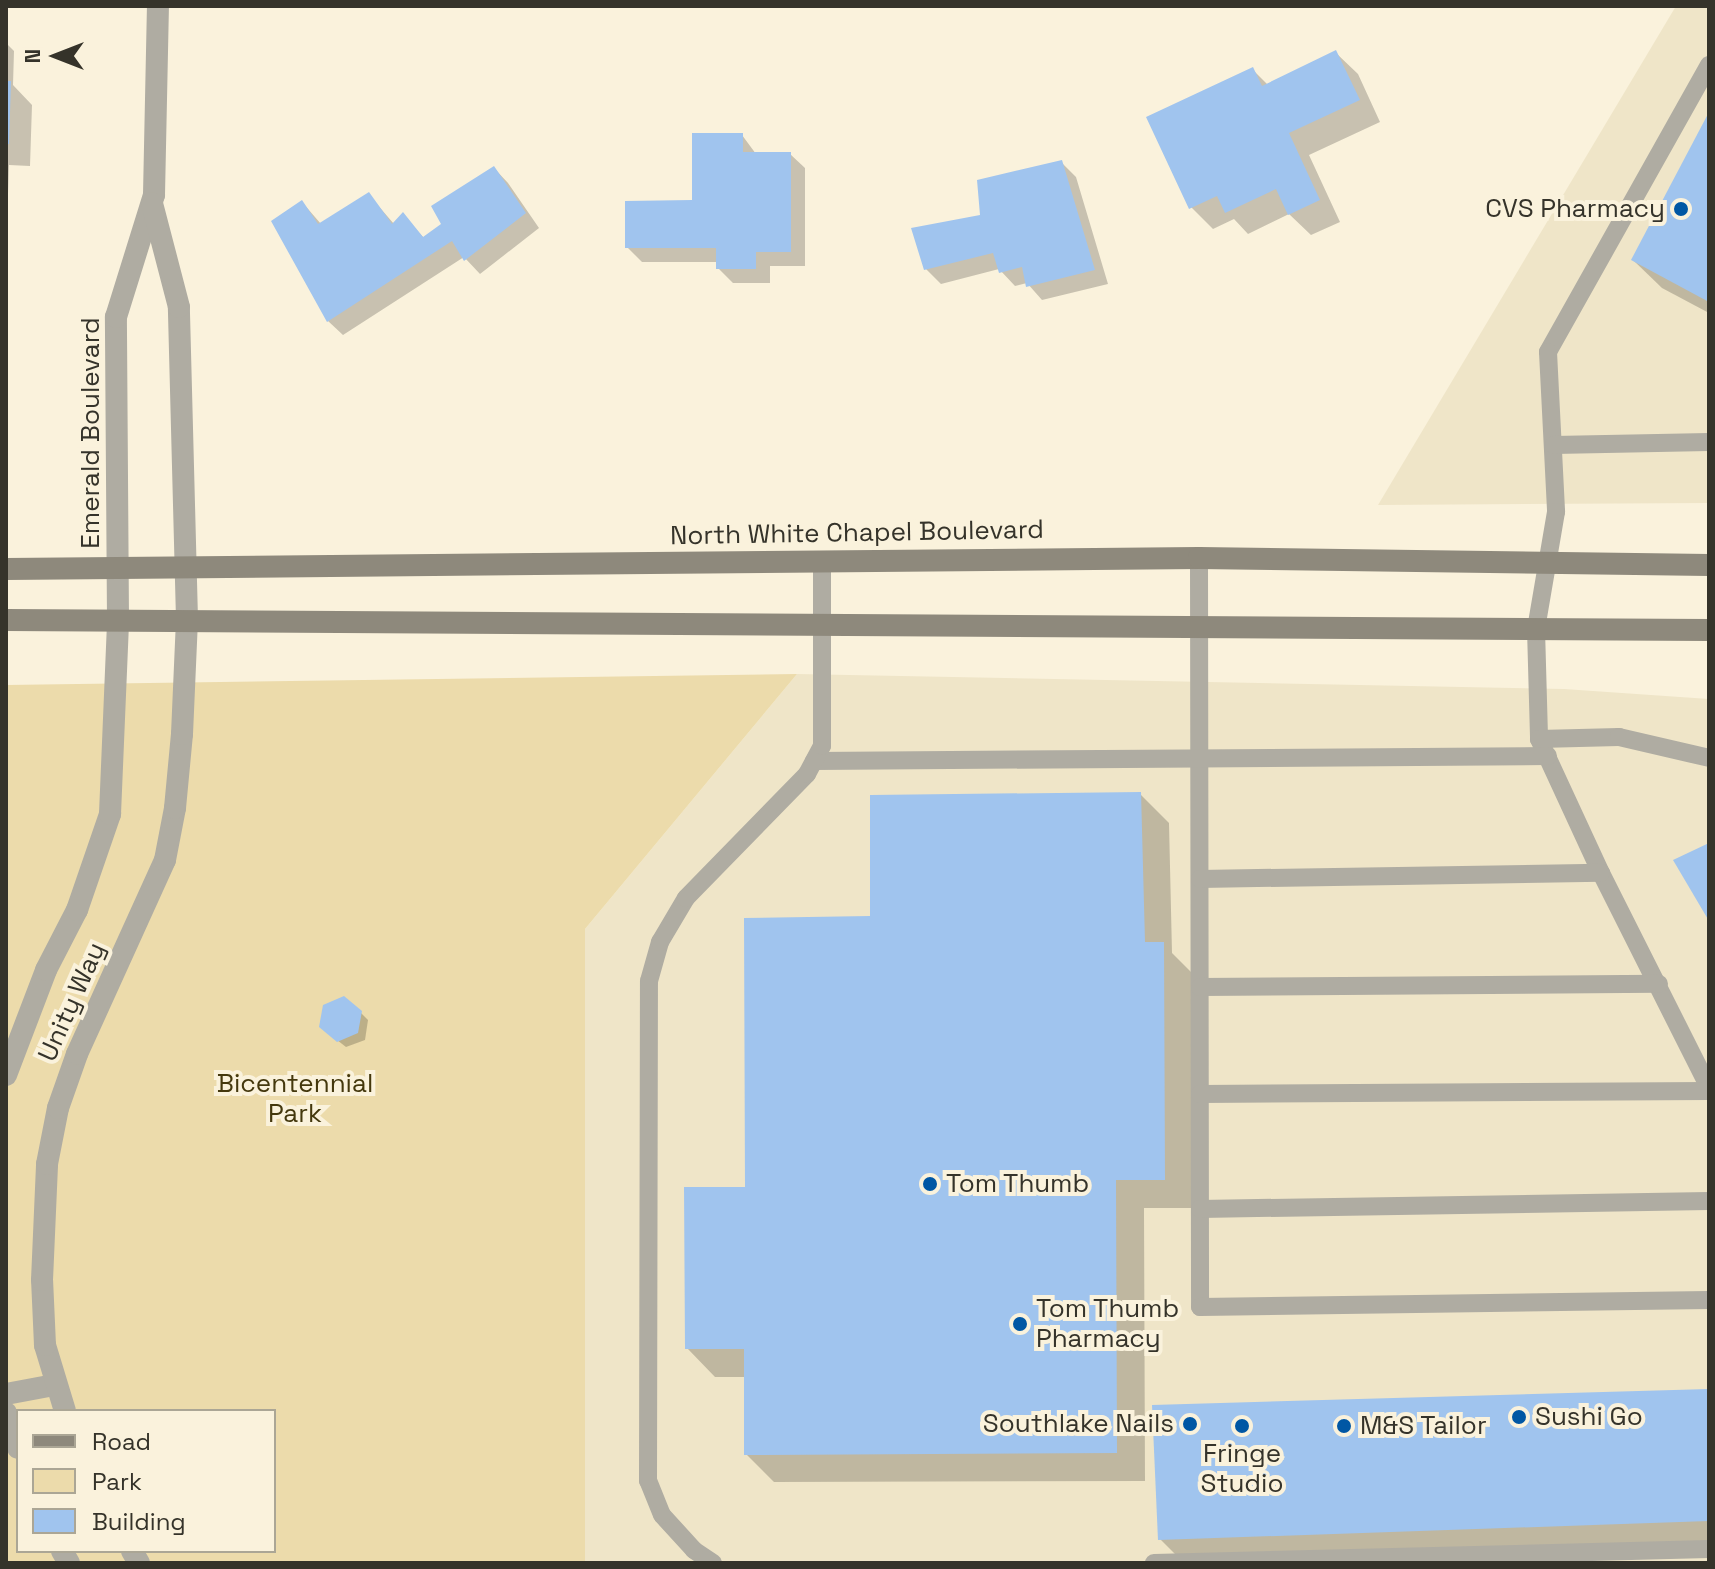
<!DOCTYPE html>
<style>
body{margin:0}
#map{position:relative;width:1715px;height:1569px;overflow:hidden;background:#faf2dc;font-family:"Space Grotesk",sans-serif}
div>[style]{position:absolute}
.built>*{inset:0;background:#efe5c8}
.green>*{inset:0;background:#ecdbab}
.shadow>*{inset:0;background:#0003}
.building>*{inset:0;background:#a0c4ee}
.service>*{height:18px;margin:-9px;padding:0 9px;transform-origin:9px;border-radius:9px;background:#afaca2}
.minor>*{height:22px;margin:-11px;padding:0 11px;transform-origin:11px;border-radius:11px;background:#afaca2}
.secondary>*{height:22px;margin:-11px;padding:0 11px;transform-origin:11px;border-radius:11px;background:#8e897c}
.dots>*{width:22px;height:22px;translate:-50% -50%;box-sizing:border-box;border:4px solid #faf2dc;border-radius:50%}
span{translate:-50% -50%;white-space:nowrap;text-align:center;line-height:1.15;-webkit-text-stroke:8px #faf2dc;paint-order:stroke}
.poi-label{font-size:26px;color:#35332a}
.right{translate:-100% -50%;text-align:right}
.left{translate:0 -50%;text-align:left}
.street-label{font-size:26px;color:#35332a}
.park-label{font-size:26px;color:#44380d}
.frame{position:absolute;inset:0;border:8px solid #35332a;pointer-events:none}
.legend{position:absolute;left:16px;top:1409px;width:260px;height:144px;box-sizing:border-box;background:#faf2dc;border:2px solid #aba695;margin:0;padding:10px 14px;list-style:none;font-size:24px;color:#35332a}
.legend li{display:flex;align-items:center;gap:16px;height:40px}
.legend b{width:40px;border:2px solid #aba695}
.north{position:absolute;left:16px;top:16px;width:80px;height:80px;-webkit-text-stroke:6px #faf2dc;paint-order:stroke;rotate:270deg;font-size:22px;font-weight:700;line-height:32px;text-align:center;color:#35332a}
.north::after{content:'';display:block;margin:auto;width:28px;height:36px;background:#35332a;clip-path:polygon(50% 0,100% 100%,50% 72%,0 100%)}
</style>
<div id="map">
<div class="built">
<div style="clip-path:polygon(1676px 6px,1709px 6px,1709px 503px,1378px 505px)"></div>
<div style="clip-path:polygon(797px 674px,1564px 689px,1709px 699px,1709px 1563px,585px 1563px,585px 929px)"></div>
</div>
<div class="green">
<div style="clip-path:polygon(evenodd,797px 674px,585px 929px,585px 1563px,6px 1563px,6px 685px,797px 674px,18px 1411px,274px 1411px,274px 1551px,18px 1551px,18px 1411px)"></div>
</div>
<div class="shadow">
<div style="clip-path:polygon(6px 43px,14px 51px,13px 85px,32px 105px,30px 166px,9px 165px,7px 223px)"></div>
<div style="clip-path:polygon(1336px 53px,1358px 74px,1380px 122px,1309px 155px,1340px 222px,1311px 235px,1289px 214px,1248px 234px,1234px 219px,1213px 229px,1191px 207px,1252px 69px,1268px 85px)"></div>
<div style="clip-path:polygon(1709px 117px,1709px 313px,1662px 288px,1633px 260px)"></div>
<div style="clip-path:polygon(742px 135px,756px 154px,790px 154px,805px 168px,805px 266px,770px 266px,770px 283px,733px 283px,718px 268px,718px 262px,642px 262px,627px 247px,694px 202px)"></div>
<div style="clip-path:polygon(1061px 162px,1076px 177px,1108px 284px,1042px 300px,1027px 283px,1015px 286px,999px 269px,941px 284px,926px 269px,983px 217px)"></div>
<div style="clip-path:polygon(494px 168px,508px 183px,539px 228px,480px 274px,464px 257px,343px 335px,328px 321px,302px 202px,321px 224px,369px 195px,394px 224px,403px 215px,424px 238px,443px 225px)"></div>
<div style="clip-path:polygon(1140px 794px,1169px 823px,1172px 953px,1192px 973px,1192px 1208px,1144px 1208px,1145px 1481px,774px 1482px,746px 1454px,746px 1377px,715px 1377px,687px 1348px,747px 1189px,872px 918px)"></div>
<div style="clip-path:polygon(361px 1013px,368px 1020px,365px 1040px,346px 1047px,328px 1033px)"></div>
<div style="clip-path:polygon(1709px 1391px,1709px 1550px,1184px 1563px,1160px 1539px)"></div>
</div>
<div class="building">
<div style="clip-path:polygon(1336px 50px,1360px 100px,1289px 133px,1320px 200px,1288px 215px,1276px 189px,1225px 213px,1217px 196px,1189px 209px,1146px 117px,1253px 67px,1262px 86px)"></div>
<div style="clip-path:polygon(6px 81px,11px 81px,9px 144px,6px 144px)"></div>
<div style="clip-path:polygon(1709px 112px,1709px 302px,1631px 260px)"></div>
<div style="clip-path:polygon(692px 133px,743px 133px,743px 152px,791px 152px,791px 252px,756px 252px,756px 269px,716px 269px,716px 248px,625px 248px,625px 201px,692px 200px)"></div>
<div style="clip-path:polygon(1062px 160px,1095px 270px,1026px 287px,1022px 267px,999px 273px,993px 253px,924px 270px,911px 228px,980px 215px,977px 180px)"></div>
<div style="clip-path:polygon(494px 166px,526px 213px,464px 261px,452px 241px,327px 322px,271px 221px,302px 200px,318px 224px,369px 192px,392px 224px,403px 212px,423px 237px,441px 224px,431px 206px)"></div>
<div style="clip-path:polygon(1141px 792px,1145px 942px,1164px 942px,1165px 1180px,1116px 1180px,1117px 1453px,744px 1455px,744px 1349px,685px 1349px,684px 1187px,745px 1187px,744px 918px,870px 916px,870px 795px)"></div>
<div style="clip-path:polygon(1709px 843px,1709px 921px,1673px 860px)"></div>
<div style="clip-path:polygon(344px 996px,362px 1011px,358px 1033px,337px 1042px,319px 1027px,323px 1005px)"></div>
<div style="clip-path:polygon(1709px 1389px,1709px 1521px,1158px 1540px,1152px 1405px)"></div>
</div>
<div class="service">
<div style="left:1709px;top:65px;width:329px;rotate:119.3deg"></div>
<div style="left:1548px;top:352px;width:160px;rotate:87.1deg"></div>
<div style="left:1556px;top:512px;width:119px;rotate:99.7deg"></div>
<div style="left:1536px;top:629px;width:110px;rotate:88.4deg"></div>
<div style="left:1539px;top:739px;width:148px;rotate:65.2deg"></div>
<div style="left:1601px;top:873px;width:241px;rotate:63.3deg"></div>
<div style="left:1554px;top:445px;width:155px;rotate:-1.1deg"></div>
<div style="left:1199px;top:558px;width:749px;rotate:89.92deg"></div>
<div style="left:1200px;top:1307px;width:509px;rotate:-0.79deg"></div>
<div style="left:1539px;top:739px;width:80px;rotate:-1.4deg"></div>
<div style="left:1619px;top:737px;width:92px;rotate:13.1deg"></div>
<div style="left:814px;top:761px;width:734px;rotate:-0.39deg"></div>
<div style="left:1200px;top:879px;width:401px;rotate:-0.9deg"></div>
<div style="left:1200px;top:987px;width:459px;rotate:-0.4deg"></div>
<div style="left:1200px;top:1094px;width:509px;rotate:-0.34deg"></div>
<div style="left:1200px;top:1209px;width:509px;rotate:-0.9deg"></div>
<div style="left:713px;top:1563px;width:23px;rotate:-146deg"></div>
<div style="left:694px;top:1550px;width:47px;rotate:-132.4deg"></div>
<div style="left:662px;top:1515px;width:37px;rotate:-112deg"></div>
<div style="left:648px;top:1481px;width:500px;rotate:-89.89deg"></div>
<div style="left:649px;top:981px;width:41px;rotate:-74.2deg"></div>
<div style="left:660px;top:942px;width:51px;rotate:-59.4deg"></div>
<div style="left:686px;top:898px;width:173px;rotate:-45.7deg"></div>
<div style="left:807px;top:774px;width:32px;rotate:-62deg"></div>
<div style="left:822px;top:746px;width:184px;rotate:-90deg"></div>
<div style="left:1154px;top:1563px;width:555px;rotate:-1.44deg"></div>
</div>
<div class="minor">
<div style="left:6px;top:1075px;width:112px;rotate:-69.1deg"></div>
<div style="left:46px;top:970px;width:68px;rotate:-62.7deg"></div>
<div style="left:77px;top:910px;width:102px;rotate:-71deg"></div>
<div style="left:110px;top:814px;width:194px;rotate:-87.6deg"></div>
<div style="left:118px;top:620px;width:303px;rotate:-90.4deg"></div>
<div style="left:116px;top:317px;width:128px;rotate:-72.7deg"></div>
<div style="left:154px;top:195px;width:189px;rotate:-88.8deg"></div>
<div style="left:6px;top:1394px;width:49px;rotate:-10.6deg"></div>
<div style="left:65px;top:1411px;width:69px;rotate:-106.9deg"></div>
<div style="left:45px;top:1345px;width:65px;rotate:-92.6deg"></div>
<div style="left:42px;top:1280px;width:116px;rotate:-87.5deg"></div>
<div style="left:47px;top:1164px;width:57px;rotate:-78.9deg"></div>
<div style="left:58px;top:1108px;width:57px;rotate:-70.6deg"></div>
<div style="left:77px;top:1054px;width:213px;rotate:-65.6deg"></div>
<div style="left:165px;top:860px;width:53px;rotate:-79.1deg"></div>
<div style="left:175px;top:808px;width:74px;rotate:-84.6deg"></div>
<div style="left:182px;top:734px;width:115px;rotate:-87.5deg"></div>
<div style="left:187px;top:619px;width:312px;rotate:-91.5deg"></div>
<div style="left:179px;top:307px;width:107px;rotate:-104.6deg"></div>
<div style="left:6px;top:1413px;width:37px;rotate:71deg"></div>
<div style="left:62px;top:1551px;width:14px;rotate:60deg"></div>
<div style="left:132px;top:1551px;width:14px;rotate:60deg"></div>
</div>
<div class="secondary">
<div style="left:6px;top:569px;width:1193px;rotate:-0.53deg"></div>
<div style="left:1199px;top:558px;width:510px;rotate:0.79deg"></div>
<div style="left:6px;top:620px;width:1703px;rotate:0.34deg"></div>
</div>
<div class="dots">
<div style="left:1681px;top:209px;background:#0057a4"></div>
<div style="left:930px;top:1184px;background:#0057a4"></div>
<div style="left:1020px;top:1324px;background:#0057a4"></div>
<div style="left:1519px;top:1417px;background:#0057a4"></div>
<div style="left:1190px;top:1424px;background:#0057a4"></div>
<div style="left:1242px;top:1426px;background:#0057a4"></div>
<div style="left:1344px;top:1426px;background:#0057a4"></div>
</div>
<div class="poi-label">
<span class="right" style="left:1665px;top:209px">CVS Pharmacy</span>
<span class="left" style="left:946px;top:1184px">Tom Thumb</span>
<span class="left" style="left:1036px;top:1324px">Tom Thumb<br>Pharmacy</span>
<span class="left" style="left:1535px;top:1417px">Sushi Go</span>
<span class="right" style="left:1174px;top:1424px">Southlake Nails</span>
<span class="left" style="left:1360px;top:1426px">M&amp;S Tailor</span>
<span style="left:1242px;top:1469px">Fringe<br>Studio</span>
</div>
<div class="street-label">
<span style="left:91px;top:433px;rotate:-90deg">Emerald Boulevard</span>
<span style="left:857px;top:533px;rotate:-1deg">North White Chapel Boulevard</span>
<span style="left:72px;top:1002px;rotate:-66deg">Unity Way</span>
</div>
<div class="park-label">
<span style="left:295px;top:1099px">Bicentennial<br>Park</span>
</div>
<div class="frame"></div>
<ul class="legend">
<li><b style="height:10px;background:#8e897c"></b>Road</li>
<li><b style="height:22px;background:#ecdbab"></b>Park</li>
<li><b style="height:22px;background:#a0c4ee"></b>Building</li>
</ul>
<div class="north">N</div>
</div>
